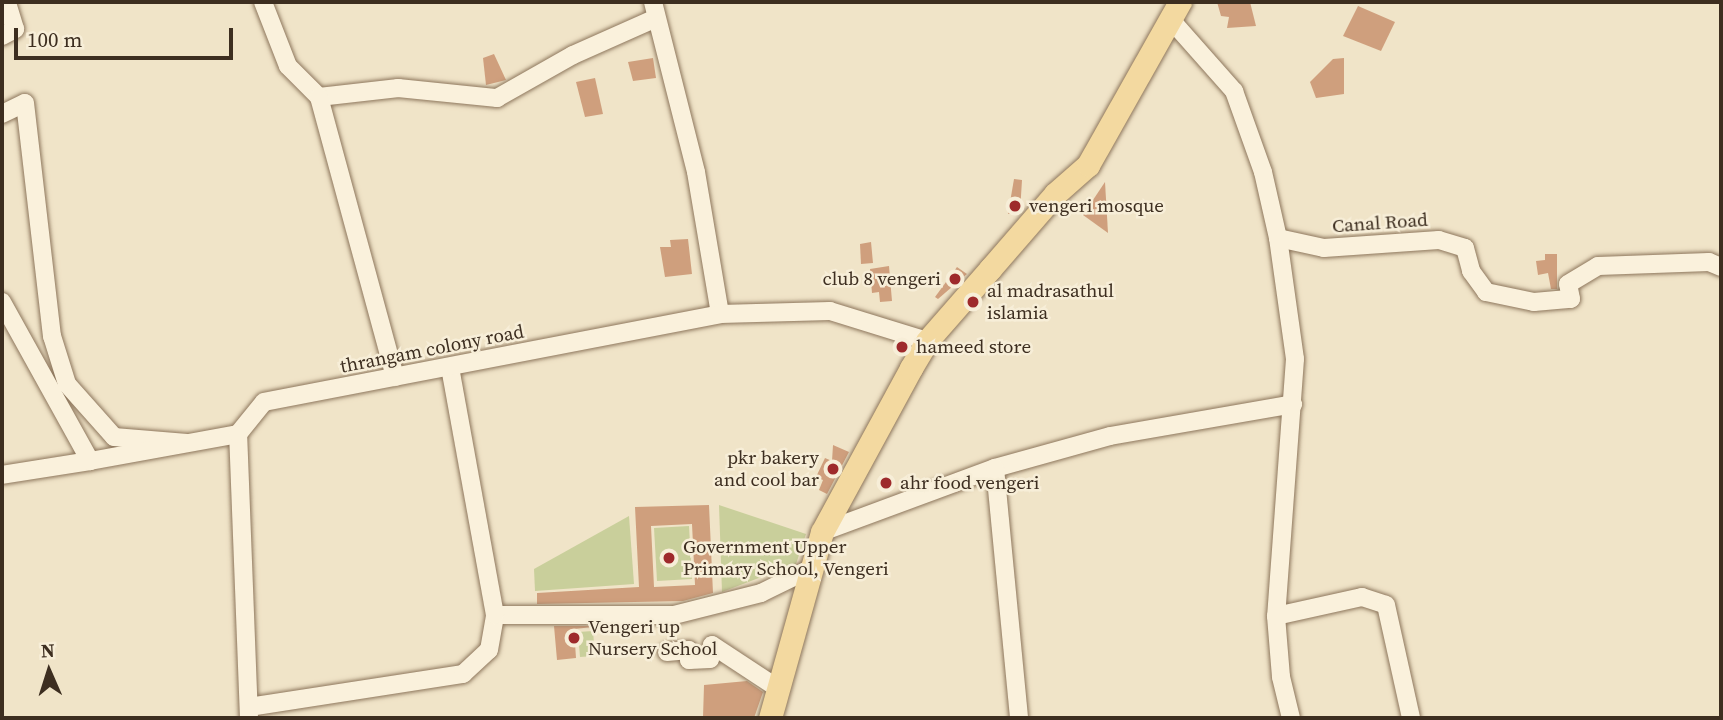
<!DOCTYPE html>
<style>
body{margin:0}
#map{position:relative;width:1723px;height:720px;overflow:hidden;background:#f0e4c8;font-family:"Source Serif 4",serif}
div>[style]{position:absolute}
.green>*{inset:0;background:#c9cf9b}
.building>*{inset:0;background:#cf9f7d}
.roads{filter:drop-shadow(0 0 2px #8d765c) drop-shadow(0 0 2px #8d765c)}
.minor>*{height:18px;margin:-9px;padding:0 9px;transform-origin:9px;border-radius:9px;background:#faf1dc}
.major>*{height:23px;margin:-11.5px;padding:0 11.5px;transform-origin:11.5px;border-radius:11.5px;background:#f3d9a0}
.dots>*{width:19px;height:19px;translate:-50% -50%;box-sizing:border-box;border:4px solid #f7eed8;border-radius:50%}
span{translate:-50% -50%;white-space:nowrap;text-align:center;line-height:1.15;-webkit-text-stroke:5px #f7eed8;paint-order:stroke}
.poi-label{font-size:19px;color:#3d2e20}
.left{translate:0 -50%;text-align:left}
.right{translate:-100% -50%;text-align:right}
.street-label{font-size:19px;color:#3d2e20}
.frame{position:absolute;inset:0;border:4px solid #3d2e20;pointer-events:none}
.north{position:absolute;left:14px;top:636px;width:70px;height:70px;-webkit-text-stroke:5px #f7eed8;paint-order:stroke;rotate:357deg;font-size:19px;font-weight:700;line-height:28px;text-align:center;color:#3d2e20}
.north::after{content:'';display:block;margin:auto;width:24px;height:32px;background:#3d2e20;clip-path:polygon(50% 0,100% 100%,50% 72%,0 100%)}
.scale{position:absolute;left:14px;top:28px;width:219px;height:32px;box-sizing:border-box;border:4px solid #3d2e20;border-top:0;padding-left:9px;font-size:21px;line-height:24px;white-space:nowrap;color:#3d2e20;-webkit-text-stroke:5px #f7eed8;paint-order:stroke}
</style>
<div id="map">
<div class="green">
<div style="clip-path:polygon(719px 505px,806px 534px,796px 564px,722px 592px)"></div>
<div style="clip-path:polygon(629px 516px,634px 584px,535px 591px,534px 569px)"></div>
<div style="clip-path:polygon(689px 526px,692px 579px,657px 581px,654px 528px)"></div>
<div style="clip-path:polygon(593px 631px,595px 656px,580px 657px,578px 632px)"></div>
</div>
<div class="building">
<div style="clip-path:polygon(1217px 2px,1250px 2px,1256px 26px,1227px 28px,1229px 17px,1221px 16px)"></div>
<div style="clip-path:polygon(1358px 6px,1395px 22px,1381px 51px,1343px 36px)"></div>
<div style="clip-path:polygon(494px 54px,506px 80px,486px 85px,483px 58px)"></div>
<div style="clip-path:polygon(653px 58px,656px 78px,633px 81px,628px 62px)"></div>
<div style="clip-path:polygon(1344px 58px,1344px 94px,1316px 98px,1310px 82px,1333px 59px)"></div>
<div style="clip-path:polygon(595px 78px,603px 114px,585px 117px,576px 82px)"></div>
<div style="clip-path:polygon(1014px 179px,1022px 180px,1020px 212px,1008px 214px)"></div>
<div style="clip-path:polygon(1105px 182px,1108px 233px,1083px 215px)"></div>
<div style="clip-path:polygon(688px 239px,692px 274px,665px 277px,660px 247px,671px 247px,670px 240px)"></div>
<div style="clip-path:polygon(871px 242px,873px 263px,861px 264px,860px 244px)"></div>
<div style="clip-path:polygon(1545px 254px,1557px 254px,1557px 289px,1551px 289px,1548px 273px,1538px 275px,1536px 261px,1545px 260px)"></div>
<div style="clip-path:polygon(889px 266px,892px 301px,880px 302px,879px 292px,872px 293px,870px 269px)"></div>
<div style="clip-path:polygon(957px 267px,967px 274px,938px 299px,935px 297px)"></div>
<div style="clip-path:polygon(833px 445px,849px 452px,827px 494px,819px 490px,823px 480px,816px 477px,825px 458px,832px 461px)"></div>
<div style="clip-path:polygon(evenodd,709px 505px,713px 593px,683px 601px,537px 604px,537px 593px,639px 587px,635px 507px,709px 505px,692px 524px,695px 585px,654px 587px,651px 526px,692px 524px)"></div>
<div style="clip-path:polygon(554px 626px,593px 626px,593px 627px,574px 629px,576px 658px,557px 660px)"></div>
<div style="clip-path:polygon(747px 681px,763px 692px,754px 718px,703px 718px,704px 685px)"></div>
</div>
<div class="roads">
<div class="minor">
<div style="left:263px;top:2px;width:69px;rotate:68.7deg"></div>
<div style="left:288px;top:66px;width:44px;rotate:45deg"></div>
<div style="left:319px;top:97px;width:80px;rotate:-6.5deg"></div>
<div style="left:398px;top:88px;width:100px;rotate:5.8deg"></div>
<div style="left:497px;top:98px;width:87px;rotate:-29.5deg"></div>
<div style="left:573px;top:55px;width:91px;rotate:-24deg"></div>
<div style="left:653px;top:2px;width:175px;rotate:75.8deg"></div>
<div style="left:696px;top:172px;width:144px;rotate:80.4deg"></div>
<div style="left:1172px;top:21px;width:94px;rotate:48.5deg"></div>
<div style="left:1234px;top:91px;width:86px;rotate:70.3deg"></div>
<div style="left:1263px;top:172px;width:68px;rotate:77.2deg"></div>
<div style="left:1278px;top:238px;width:47px;rotate:12.3deg"></div>
<div style="left:1324px;top:248px;width:115px;rotate:-4deg"></div>
<div style="left:1439px;top:240px;width:27px;rotate:17deg"></div>
<div style="left:1465px;top:248px;width:24px;rotate:75deg"></div>
<div style="left:1471px;top:271px;width:26px;rotate:54deg"></div>
<div style="left:1486px;top:292px;width:49px;rotate:11.8deg"></div>
<div style="left:1534px;top:302px;width:37px;rotate:-5deg"></div>
<div style="left:1571px;top:299px;width:15px;rotate:-101deg"></div>
<div style="left:1568px;top:284px;width:35px;rotate:-31deg"></div>
<div style="left:1598px;top:266px;width:111px;rotate:-2.1deg"></div>
<div style="left:1709px;top:262px;width:13px;rotate:23deg"></div>
<div style="left:2px;top:36px;width:15px;rotate:-28deg"></div>
<div style="left:15px;top:29px;width:28px;rotate:-107deg"></div>
<div style="left:319px;top:97px;width:290px;rotate:74.8deg"></div>
<div style="left:2px;top:114px;width:25px;rotate:-26deg"></div>
<div style="left:25px;top:103px;width:235px;rotate:83.4deg"></div>
<div style="left:52px;top:336px;width:50px;rotate:72.6deg"></div>
<div style="left:67px;top:384px;width:71px;rotate:48.4deg"></div>
<div style="left:114px;top:437px;width:73px;rotate:4.7deg"></div>
<div style="left:1278px;top:238px;width:122px;rotate:82deg"></div>
<div style="left:1295px;top:359px;width:258px;rotate:94.2deg"></div>
<div style="left:1276px;top:616px;width:61px;rotate:85.3deg"></div>
<div style="left:1281px;top:677px;width:42px;rotate:76.3deg"></div>
<div style="left:2px;top:302px;width:182px;rotate:61deg"></div>
<div style="left:90px;top:461px;width:89px;rotate:171deg"></div>
<div style="left:90px;top:461px;width:150px;rotate:-10.3deg"></div>
<div style="left:995px;top:468px;width:119px;rotate:-15.5deg"></div>
<div style="left:1110px;top:436px;width:186px;rotate:-9.9deg"></div>
<div style="left:822px;top:532px;width:184px;rotate:-20.3deg"></div>
<div style="left:995px;top:468px;width:251px;rotate:84.5deg"></div>
<div style="left:495px;top:615px;width:179px"></div>
<div style="left:674px;top:615px;width:90px;rotate:-14.2deg"></div>
<div style="left:761px;top:593px;width:57px;rotate:-26.1deg"></div>
<div style="left:1276px;top:616px;width:88px;rotate:-12.5deg"></div>
<div style="left:1362px;top:597px;width:25px;rotate:18deg"></div>
<div style="left:1386px;top:605px;width:116px;rotate:77.5deg"></div>
<div style="left:667px;top:652px;width:22px;rotate:-5deg"></div>
<div style="left:689px;top:650px;width:10px;rotate:90deg"></div>
<div style="left:689px;top:660px;width:21px;rotate:-3deg"></div>
<div style="left:710px;top:659px;width:14px;rotate:-82deg"></div>
<div style="left:712px;top:645px;width:80px;rotate:33.3deg"></div>
<div style="left:249px;top:707px;width:217px;rotate:-8.8deg"></div>
<div style="left:463px;top:674px;width:35px;rotate:-43deg"></div>
<div style="left:489px;top:650px;width:36px;rotate:-80deg"></div>
<div style="left:495px;top:615px;width:252px;rotate:-100.3deg"></div>
<div style="left:249px;top:718px;width:284px;rotate:-92.2deg"></div>
<div style="left:238px;top:434px;width:41px;rotate:-50.9deg"></div>
<div style="left:264px;top:402px;width:464px;rotate:-10.9deg"></div>
<div style="left:720px;top:314px;width:110px;rotate:-1.6deg"></div>
<div style="left:830px;top:311px;width:102px;rotate:17.2deg"></div>
</div>
<div class="major">
<div style="left:770px;top:718px;width:193px;rotate:-74.4deg"></div>
<div style="left:822px;top:532px;width:187px;rotate:-61.5deg"></div>
<div style="left:911px;top:368px;width:31px;rotate:-59deg"></div>
<div style="left:927px;top:341px;width:96px;rotate:-48.8deg"></div>
<div style="left:990px;top:269px;width:99px;rotate:-49.1deg"></div>
<div style="left:1055px;top:194px;width:44px;rotate:-41.3deg"></div>
<div style="left:1088px;top:165px;width:187px;rotate:-60.6deg"></div>
</div>
</div>
<div class="dots">
<div style="left:1015px;top:206px;background:#9e2a2b"></div>
<div style="left:955px;top:279px;background:#9e2a2b"></div>
<div style="left:973px;top:302px;background:#9e2a2b"></div>
<div style="left:902px;top:347px;background:#9e2a2b"></div>
<div style="left:833px;top:469px;background:#9e2a2b"></div>
<div style="left:886px;top:483px;background:#9e2a2b"></div>
<div style="left:669px;top:558px;background:#9e2a2b"></div>
<div style="left:574px;top:638px;background:#9e2a2b"></div>
</div>
<div class="poi-label">
<span class="left" style="left:1029px;top:206px">vengeri mosque</span>
<span class="right" style="left:941px;top:279px">club 8 vengeri</span>
<span class="left" style="left:987px;top:302px">al madrasathul<br>islamia</span>
<span class="left" style="left:916px;top:347px">hameed store</span>
<span class="right" style="left:819px;top:469px">pkr bakery<br>and cool bar</span>
<span class="left" style="left:900px;top:483px">ahr food vengeri</span>
<span class="left" style="left:683px;top:558px">Government Upper<br>Primary School, Vengeri</span>
<span class="left" style="left:588px;top:638px">Vengeri up<br>Nursery School</span>
</div>
<div class="street-label">
<span style="left:1380px;top:223px;rotate:-4deg">Canal Road</span>
<span style="left:432px;top:349px;rotate:-11deg">thrangam colony road</span>
</div>
<div class="frame"></div>
<div class="north">N</div>
<div class="scale">100 m</div>
</div>
